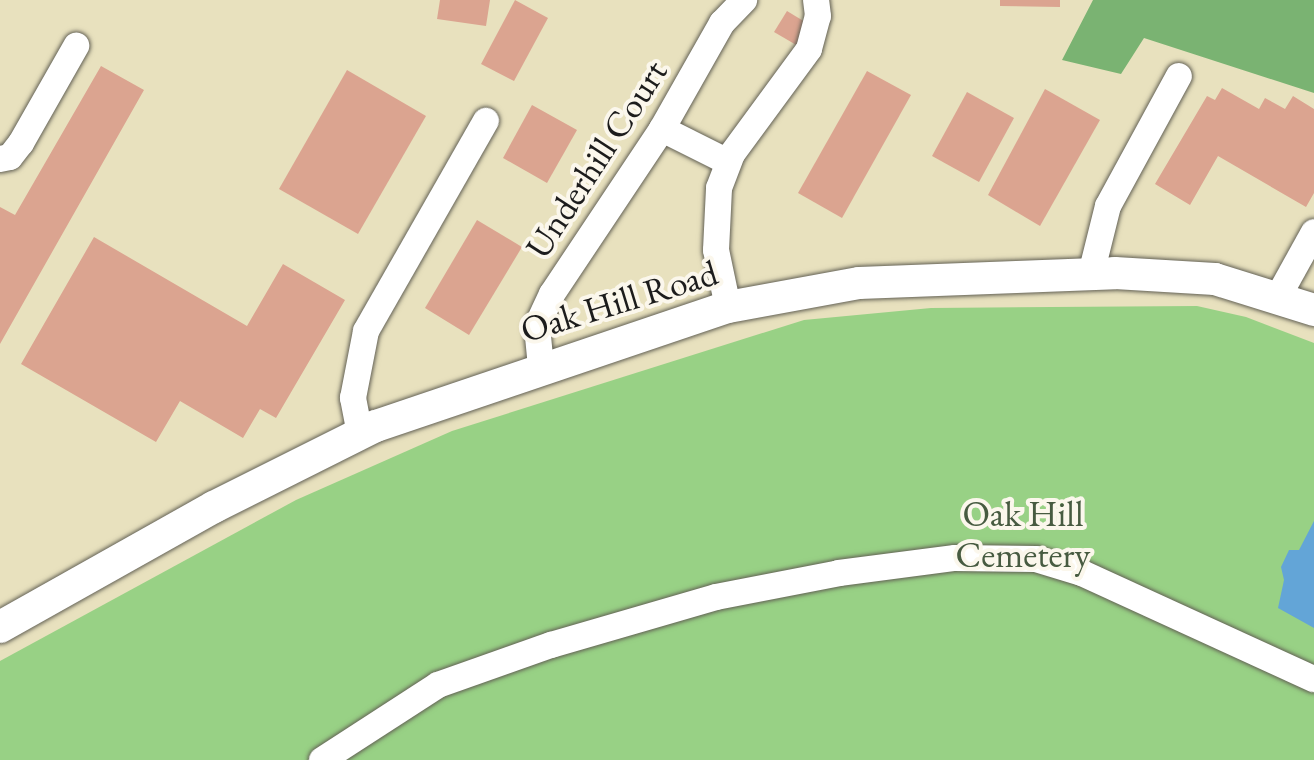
<!DOCTYPE html>
<style>
body{margin:0}
#map{position:relative;width:1314px;height:760px;overflow:hidden;background:#e8e1be;font-family:"EB Garamond",serif}
div>[style]{position:absolute}
.green>*{inset:0;background:#98d185}
.forest>*{inset:0;background:#7ab372}
.water>*{inset:0;background:#63a5d7}
.building>*{inset:0;background:#dba490}
.roads{filter:drop-shadow(0 0 2px #636155) drop-shadow(0 0 2px #636155)}
.minor>*{height:26px;margin:-13px;padding:0 13px;transform-origin:13px;border-radius:13px;background:#fff}
.major>*{height:32px;margin:-16px;padding:0 16px;transform-origin:16px;border-radius:16px;background:#fff}
span{translate:-50% -50%;white-space:nowrap;text-align:center;line-height:1.15;-webkit-text-stroke:8px #fbf7ec;paint-order:stroke}
.street-label{font-size:36px;color:#1c1c1c}
.park-label{font-size:36px;color:#475b41}
</style>
<div id="map">
<div class="green">
<div style="clip-path:polygon(1197px 306px,1246px 317px,1314px 343px,1314px 760px,0 760px,0 661px,296px 500px,452px 431px,804px 320px,931px 308px)"></div>
</div>
<div class="forest">
<div style="clip-path:polygon(1093px 0,1314px 0,1314px 93px,1144px 38px,1121px 74px,1062px 60px)"></div>
</div>
<div class="water">
<div style="clip-path:polygon(1314px 521px,1314px 628px,1278px 608px,1284px 580px,1281px 567px,1289px 550px,1299px 550px)"></div>
</div>
<div class="building">
<div style="clip-path:polygon(440px 0,490px 0,486px 26px,437px 19px)"></div>
<div style="clip-path:polygon(515px 0,548px 18px,514px 81px,481px 64px)"></div>
<div style="clip-path:polygon(1000px 0,1060px 0,1060px 7px,1000px 6px)"></div>
<div style="clip-path:polygon(787px 11px,810px 25px,798px 46px,774px 32px)"></div>
<div style="clip-path:polygon(101px 66px,144px 90px,0 344px,0 207px,15px 215px)"></div>
<div style="clip-path:polygon(347px 70px,426px 116px,358px 234px,279px 189px)"></div>
<div style="clip-path:polygon(867px 71px,911px 95px,842px 218px,798px 193px)"></div>
<div style="clip-path:polygon(1222px 88px,1259px 109px,1265px 98px,1285px 109px,1293px 96px,1314px 109px,1314px 193px,1306px 207px,1218px 156px,1190px 205px,1155px 184px,1207px 96px,1215px 100px)"></div>
<div style="clip-path:polygon(1045px 89px,1100px 120px,1040px 226px,988px 195px)"></div>
<div style="clip-path:polygon(967px 92px,1014px 118px,979px 182px,932px 156px)"></div>
<div style="clip-path:polygon(532px 105px,577px 130px,547px 183px,503px 158px)"></div>
<div style="clip-path:polygon(477px 220px,522px 247px,469px 335px,425px 308px)"></div>
<div style="clip-path:polygon(94px 237px,247px 326px,283px 264px,345px 300px,276px 418px,260px 409px,243px 438px,180px 401px,156px 442px,21px 364px)"></div>
</div>
<div class="roads">
<div class="minor">
<div style="left:662px;top:129px;width:74px;rotate:26.6deg"></div>
<div style="left:0;top:159px;width:10px;rotate:-11deg"></div>
<div style="left:10px;top:157px;width:18px;rotate:-52deg"></div>
<div style="left:21px;top:143px;width:112px;rotate:-60.4deg"></div>
<div style="left:1091px;top:274px;width:70px;rotate:-76deg"></div>
<div style="left:1108px;top:206px;width:148px;rotate:-61.4deg"></div>
<div style="left:1278px;top:297px;width:74px;rotate:-61deg"></div>
<div style="left:728px;top:307px;width:58px;rotate:-101.9deg"></div>
<div style="left:716px;top:250px;width:62px;rotate:-87.2deg"></div>
<div style="left:719px;top:188px;width:36px;rotate:-69deg"></div>
<div style="left:732px;top:154px;width:130px;rotate:-53.7deg"></div>
<div style="left:809px;top:49px;width:34px;rotate:-75deg"></div>
<div style="left:818px;top:16px;width:16px;rotate:-97deg"></div>
<div style="left:541px;top:367px;width:41px;rotate:-95.6deg"></div>
<div style="left:537px;top:326px;width:35px;rotate:-65deg"></div>
<div style="left:552px;top:294px;width:198px;rotate:-56.3deg"></div>
<div style="left:662px;top:129px;width:122px;rotate:-60.5deg"></div>
<div style="left:722px;top:23px;width:32px;rotate:-46deg"></div>
<div style="left:360px;top:434px;width:37px;rotate:-101deg"></div>
<div style="left:353px;top:398px;width:68px;rotate:-79deg"></div>
<div style="left:366px;top:331px;width:242px;rotate:-60.3deg"></div>
<div style="left:322px;top:760px;width:138px;rotate:-32.9deg"></div>
<div style="left:438px;top:685px;width:120px;rotate:-19.5deg"></div>
<div style="left:551px;top:645px;width:172px;rotate:-16.2deg"></div>
<div style="left:716px;top:597px;width:125px;rotate:-11deg"></div>
<div style="left:839px;top:573px;width:117px;rotate:-7.4deg"></div>
<div style="left:955px;top:558px;width:81px;rotate:0.7deg"></div>
<div style="left:1036px;top:559px;width:48px;rotate:16.9deg"></div>
<div style="left:1082px;top:573px;width:255px;rotate:24.6deg"></div>
</div>
<div class="major">
<div style="left:0;top:627px;width:245px;rotate:-29.3deg"></div>
<div style="left:214px;top:507px;width:181px;rotate:-26.6deg"></div>
<div style="left:376px;top:426px;width:372px;rotate:-18.7deg"></div>
<div style="left:728px;top:307px;width:133px;rotate:-10.4deg"></div>
<div style="left:859px;top:283px;width:256px;rotate:-2.2deg"></div>
<div style="left:1115px;top:273px;width:100px;rotate:3.4deg"></div>
<div style="left:1215px;top:279px;width:104px;rotate:17.4deg"></div>
</div>
</div>
<div class="street-label">
<span style="left:596px;top:159px;rotate:-57deg">Underhill Court</span>
<span style="left:619px;top:301px;rotate:-17deg">Oak Hill Road</span>
</div>
<div class="park-label">
<span style="left:1023px;top:534px">Oak Hill<br>Cemetery</span>
</div>
</div>
